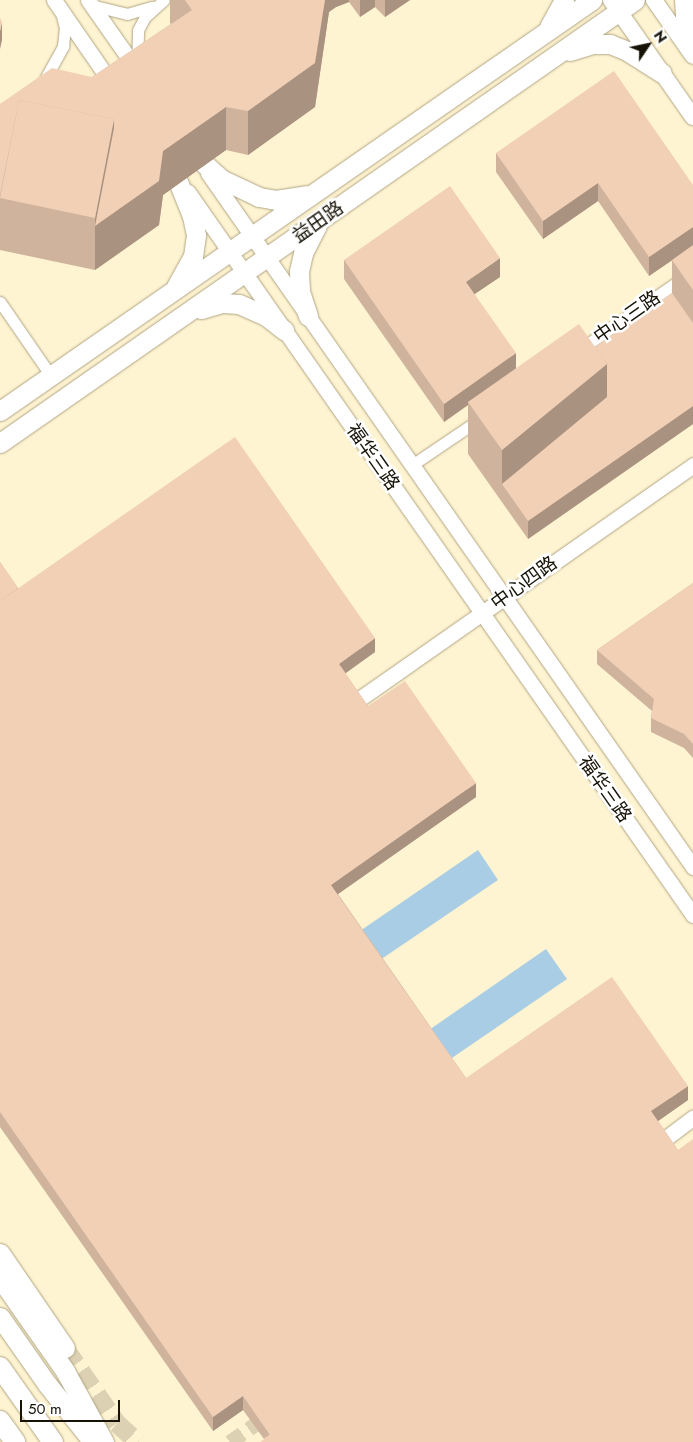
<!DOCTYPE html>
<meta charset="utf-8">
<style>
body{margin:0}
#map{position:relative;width:693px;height:1442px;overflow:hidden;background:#fff4d1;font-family:Jost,"Noto Sans SC",sans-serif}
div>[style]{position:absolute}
.water>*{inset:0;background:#a8cde4}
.tertiary-tunnel>*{height:15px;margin-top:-7.5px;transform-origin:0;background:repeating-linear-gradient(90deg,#dcd2b3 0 15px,transparent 0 23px)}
.primary-tunnel>*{height:19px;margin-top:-9.5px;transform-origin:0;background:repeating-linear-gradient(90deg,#dcd2b3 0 19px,transparent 0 28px)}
.roads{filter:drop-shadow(0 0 1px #b0a585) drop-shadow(0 0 1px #b0a585)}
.minor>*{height:11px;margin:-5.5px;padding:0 5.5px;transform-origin:5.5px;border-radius:5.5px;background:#fff}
.tertiary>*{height:15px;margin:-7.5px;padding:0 7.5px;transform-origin:7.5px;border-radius:7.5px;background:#fff}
.secondary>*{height:16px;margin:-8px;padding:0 8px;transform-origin:8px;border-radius:8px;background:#fff}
.primary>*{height:19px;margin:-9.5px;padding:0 9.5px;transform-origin:9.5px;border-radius:9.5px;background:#fff}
.trunk>*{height:20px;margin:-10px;padding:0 10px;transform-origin:10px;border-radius:10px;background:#fff}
.wall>*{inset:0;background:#cfb39d}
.shaded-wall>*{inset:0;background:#a9927f}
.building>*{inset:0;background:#f1d0b6}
span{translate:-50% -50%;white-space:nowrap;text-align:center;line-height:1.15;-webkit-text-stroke:5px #fff;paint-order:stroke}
.street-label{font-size:19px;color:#161206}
.north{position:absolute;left:623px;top:20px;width:50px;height:50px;-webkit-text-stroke:4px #fff;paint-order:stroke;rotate:56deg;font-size:14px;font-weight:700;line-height:20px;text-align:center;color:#161206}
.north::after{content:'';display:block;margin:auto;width:18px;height:22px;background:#161206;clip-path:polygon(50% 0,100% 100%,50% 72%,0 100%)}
.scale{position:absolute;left:20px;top:1400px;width:100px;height:22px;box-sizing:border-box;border:2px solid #161206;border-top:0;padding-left:6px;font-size:15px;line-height:18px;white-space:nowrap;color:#161206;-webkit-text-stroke:4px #fff;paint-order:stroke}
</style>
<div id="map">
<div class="water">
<div style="clip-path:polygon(478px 850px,498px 880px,380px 960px,360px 931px)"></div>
<div style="clip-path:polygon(546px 949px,567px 979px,449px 1060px,429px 1030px)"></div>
</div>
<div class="tertiary-tunnel">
<div style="left:230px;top:1442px;width:50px;rotate:-35.3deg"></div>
</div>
<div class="primary-tunnel">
<div style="left:65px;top:1348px;width:91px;rotate:55.3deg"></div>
<div style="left:117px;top:1423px;width:28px;rotate:42deg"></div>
</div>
<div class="roads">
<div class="minor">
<div style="left:91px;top:5px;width:37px;rotate:14deg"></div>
<div style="left:127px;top:14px;width:26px;rotate:-16deg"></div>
<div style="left:137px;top:63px;width:33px;rotate:-88deg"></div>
<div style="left:138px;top:30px;width:15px;rotate:-62deg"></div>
<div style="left:145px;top:17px;width:25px;rotate:-42deg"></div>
<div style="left:45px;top:79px;width:38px;rotate:-61deg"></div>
<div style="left:63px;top:46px;width:18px;rotate:-84deg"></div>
<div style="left:65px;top:28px;width:12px;rotate:-104deg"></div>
<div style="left:0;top:302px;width:90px;rotate:55.4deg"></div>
<div style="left:579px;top:350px;width:139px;rotate:-34.7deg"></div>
<div style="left:412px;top:465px;width:82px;rotate:-34.1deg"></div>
</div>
<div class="tertiary">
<div style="left:54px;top:0;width:106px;rotate:55.4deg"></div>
<div style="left:88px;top:0;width:85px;rotate:55deg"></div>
<div style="left:208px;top:173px;width:847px;rotate:55.05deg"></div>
<div style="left:188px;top:192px;width:882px;rotate:55.07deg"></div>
<div style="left:355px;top:702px;width:413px;rotate:-35deg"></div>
<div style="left:662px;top:1141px;width:39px;rotate:-37deg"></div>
</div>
<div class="secondary">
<div style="left:611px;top:0;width:143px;rotate:55deg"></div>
<div style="left:654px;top:0;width:68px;rotate:55.1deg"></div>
</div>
<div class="primary">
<div style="left:684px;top:0;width:16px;rotate:86deg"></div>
<div style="left:685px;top:16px;width:21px;rotate:67deg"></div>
<div style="left:549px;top:27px;width:31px;rotate:-61deg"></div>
<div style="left:570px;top:51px;width:24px;rotate:-17deg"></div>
<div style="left:593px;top:44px;width:17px"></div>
<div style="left:610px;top:44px;width:18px;rotate:22deg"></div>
<div style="left:627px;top:51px;width:41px;rotate:32.2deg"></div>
<div style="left:199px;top:159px;width:30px;rotate:42deg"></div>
<div style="left:221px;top:179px;width:42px;rotate:25.3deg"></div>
<div style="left:259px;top:197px;width:17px;rotate:10deg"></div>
<div style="left:276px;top:200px;width:31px;rotate:-9deg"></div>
<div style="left:175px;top:174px;width:45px;rotate:68deg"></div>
<div style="left:192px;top:216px;width:19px;rotate:78deg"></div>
<div style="left:196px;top:235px;width:21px;rotate:98deg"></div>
<div style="left:193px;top:256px;width:35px;rotate:119deg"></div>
<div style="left:201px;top:309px;width:22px;rotate:-16deg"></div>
<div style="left:222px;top:303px;width:17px;rotate:3deg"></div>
<div style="left:239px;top:304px;width:30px;rotate:24deg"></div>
<div style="left:266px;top:316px;width:23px;rotate:38deg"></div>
<div style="left:308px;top:316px;width:26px;rotate:-108deg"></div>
<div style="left:300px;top:291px;width:20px;rotate:-93deg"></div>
<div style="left:299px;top:271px;width:18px;rotate:-77deg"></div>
<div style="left:303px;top:253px;width:31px;rotate:-63deg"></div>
<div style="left:0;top:411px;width:721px;rotate:-34.77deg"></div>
<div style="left:0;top:443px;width:774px;rotate:-34.9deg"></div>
<div style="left:0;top:1253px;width:115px;rotate:55.6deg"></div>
<div style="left:0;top:1278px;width:113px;rotate:55deg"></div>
<div style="left:65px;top:1371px;width:81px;rotate:61.2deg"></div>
<div style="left:0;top:1317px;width:82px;rotate:55deg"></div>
<div style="left:47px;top:1384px;width:74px;rotate:51.6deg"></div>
</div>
<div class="trunk">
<div style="left:0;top:1367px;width:92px;rotate:54.8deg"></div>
<div style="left:0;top:1421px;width:26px;rotate:54deg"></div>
</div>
</div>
<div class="wall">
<div style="clip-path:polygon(170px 0,410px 0,385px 17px,375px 7px,360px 17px,349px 2px,336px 7px,329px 12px,315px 107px,248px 155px,226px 150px,163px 195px,159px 225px,95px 270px,0 250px,0 104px,92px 77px,171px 24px,170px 23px)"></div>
<div style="clip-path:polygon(496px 153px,693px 185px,693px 424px,528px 539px,468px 454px,468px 405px,444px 422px,344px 279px,344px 260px,500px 277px,474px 294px,516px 369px,595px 347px,672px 293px,672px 260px,649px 276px,598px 201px,543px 239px,496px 172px)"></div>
<div style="clip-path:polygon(0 562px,18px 588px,375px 652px,345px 673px,368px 706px,476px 797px,338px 894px,466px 1078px,688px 1100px,658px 1121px,678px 1150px,264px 1439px,243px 1410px,213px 1431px,0 1127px)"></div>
<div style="clip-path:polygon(693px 583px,693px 758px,684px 748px,651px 732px,651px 718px,652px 711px,597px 664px,597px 650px)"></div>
</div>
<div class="shaded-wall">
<div style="clip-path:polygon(325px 0,336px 0,336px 7px,329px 12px,315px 107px,248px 155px,248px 111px)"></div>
<div style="clip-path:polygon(336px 0,349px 0,349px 2px,336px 7px)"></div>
<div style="clip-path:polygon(360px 0,375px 0,375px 7px,360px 17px)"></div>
<div style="clip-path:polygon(385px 0,410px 0,385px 17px)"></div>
<div style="clip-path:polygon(2px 22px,2px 40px,0 49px,0 31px)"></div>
<div style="clip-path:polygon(226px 107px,226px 150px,163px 195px,159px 225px,95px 270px,95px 218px,114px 119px,114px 171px,163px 151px)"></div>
<div style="clip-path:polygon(598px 183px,598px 201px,543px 239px,543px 221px)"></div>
<div style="clip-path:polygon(693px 227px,693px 246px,649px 276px,649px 257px)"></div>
<div style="clip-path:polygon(500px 258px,500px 277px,466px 300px,466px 282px)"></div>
<div style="clip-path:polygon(516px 353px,516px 372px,468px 402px,468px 405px,444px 422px,444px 404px)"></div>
<div style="clip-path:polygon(607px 364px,607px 416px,502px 484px,502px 450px)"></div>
<div style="clip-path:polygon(693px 406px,693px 424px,528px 539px,528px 521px)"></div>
<div style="clip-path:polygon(375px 638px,375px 652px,339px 678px,339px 664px)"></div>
<div style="clip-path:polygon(476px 783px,476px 797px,331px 899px,331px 885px)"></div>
<div style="clip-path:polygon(688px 1086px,688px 1100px,651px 1126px,651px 1111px)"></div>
<div style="clip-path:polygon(243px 1396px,243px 1410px,213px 1431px,213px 1417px)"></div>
</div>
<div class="building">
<div style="clip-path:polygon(185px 0,325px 0,315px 63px,248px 111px,226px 107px,163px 151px,159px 181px,95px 226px,114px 128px,114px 119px,19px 100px,0 195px,0 104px,52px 68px,92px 77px,192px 10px)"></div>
<div style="clip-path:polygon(0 18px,2px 22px,0 31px)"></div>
<div style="clip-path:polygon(614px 71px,693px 185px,693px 227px,649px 257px,598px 183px,543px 221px,496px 153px)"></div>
<div style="clip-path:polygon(19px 100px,114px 119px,95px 218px,0 198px)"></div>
<div style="clip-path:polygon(450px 186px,500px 258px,466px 282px,516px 353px,444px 404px,344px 260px)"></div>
<div style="clip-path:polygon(693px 245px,693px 290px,672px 260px)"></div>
<div style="clip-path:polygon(672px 293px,693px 323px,693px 406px,528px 521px,502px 484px,607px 397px,607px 364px,595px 347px)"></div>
<div style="clip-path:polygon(579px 324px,607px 364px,502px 450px,468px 402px)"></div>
<div style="clip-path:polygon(235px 437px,375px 638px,339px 664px,342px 668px,368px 706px,405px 681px,476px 783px,331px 885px,400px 984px,466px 1078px,612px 977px,688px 1086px,651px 1111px,678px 1150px,693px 1139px,693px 1442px,260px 1442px,270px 1435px,243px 1396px,213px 1417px,0 1112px,0 601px)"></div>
<div style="clip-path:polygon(0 562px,18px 588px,0 601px)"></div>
<div style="clip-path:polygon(693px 583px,693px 744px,684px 734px,651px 718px,654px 699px,597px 650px)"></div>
</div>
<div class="street-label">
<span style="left:318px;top:222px;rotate:-35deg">益田路</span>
<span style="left:627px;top:317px;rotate:-35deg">中心三路</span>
<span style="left:373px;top:457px;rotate:55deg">福华三路</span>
<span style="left:524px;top:583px;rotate:-36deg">中心四路</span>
<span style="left:605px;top:789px;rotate:55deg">福华三路</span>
</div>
<div class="north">N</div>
<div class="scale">50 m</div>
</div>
